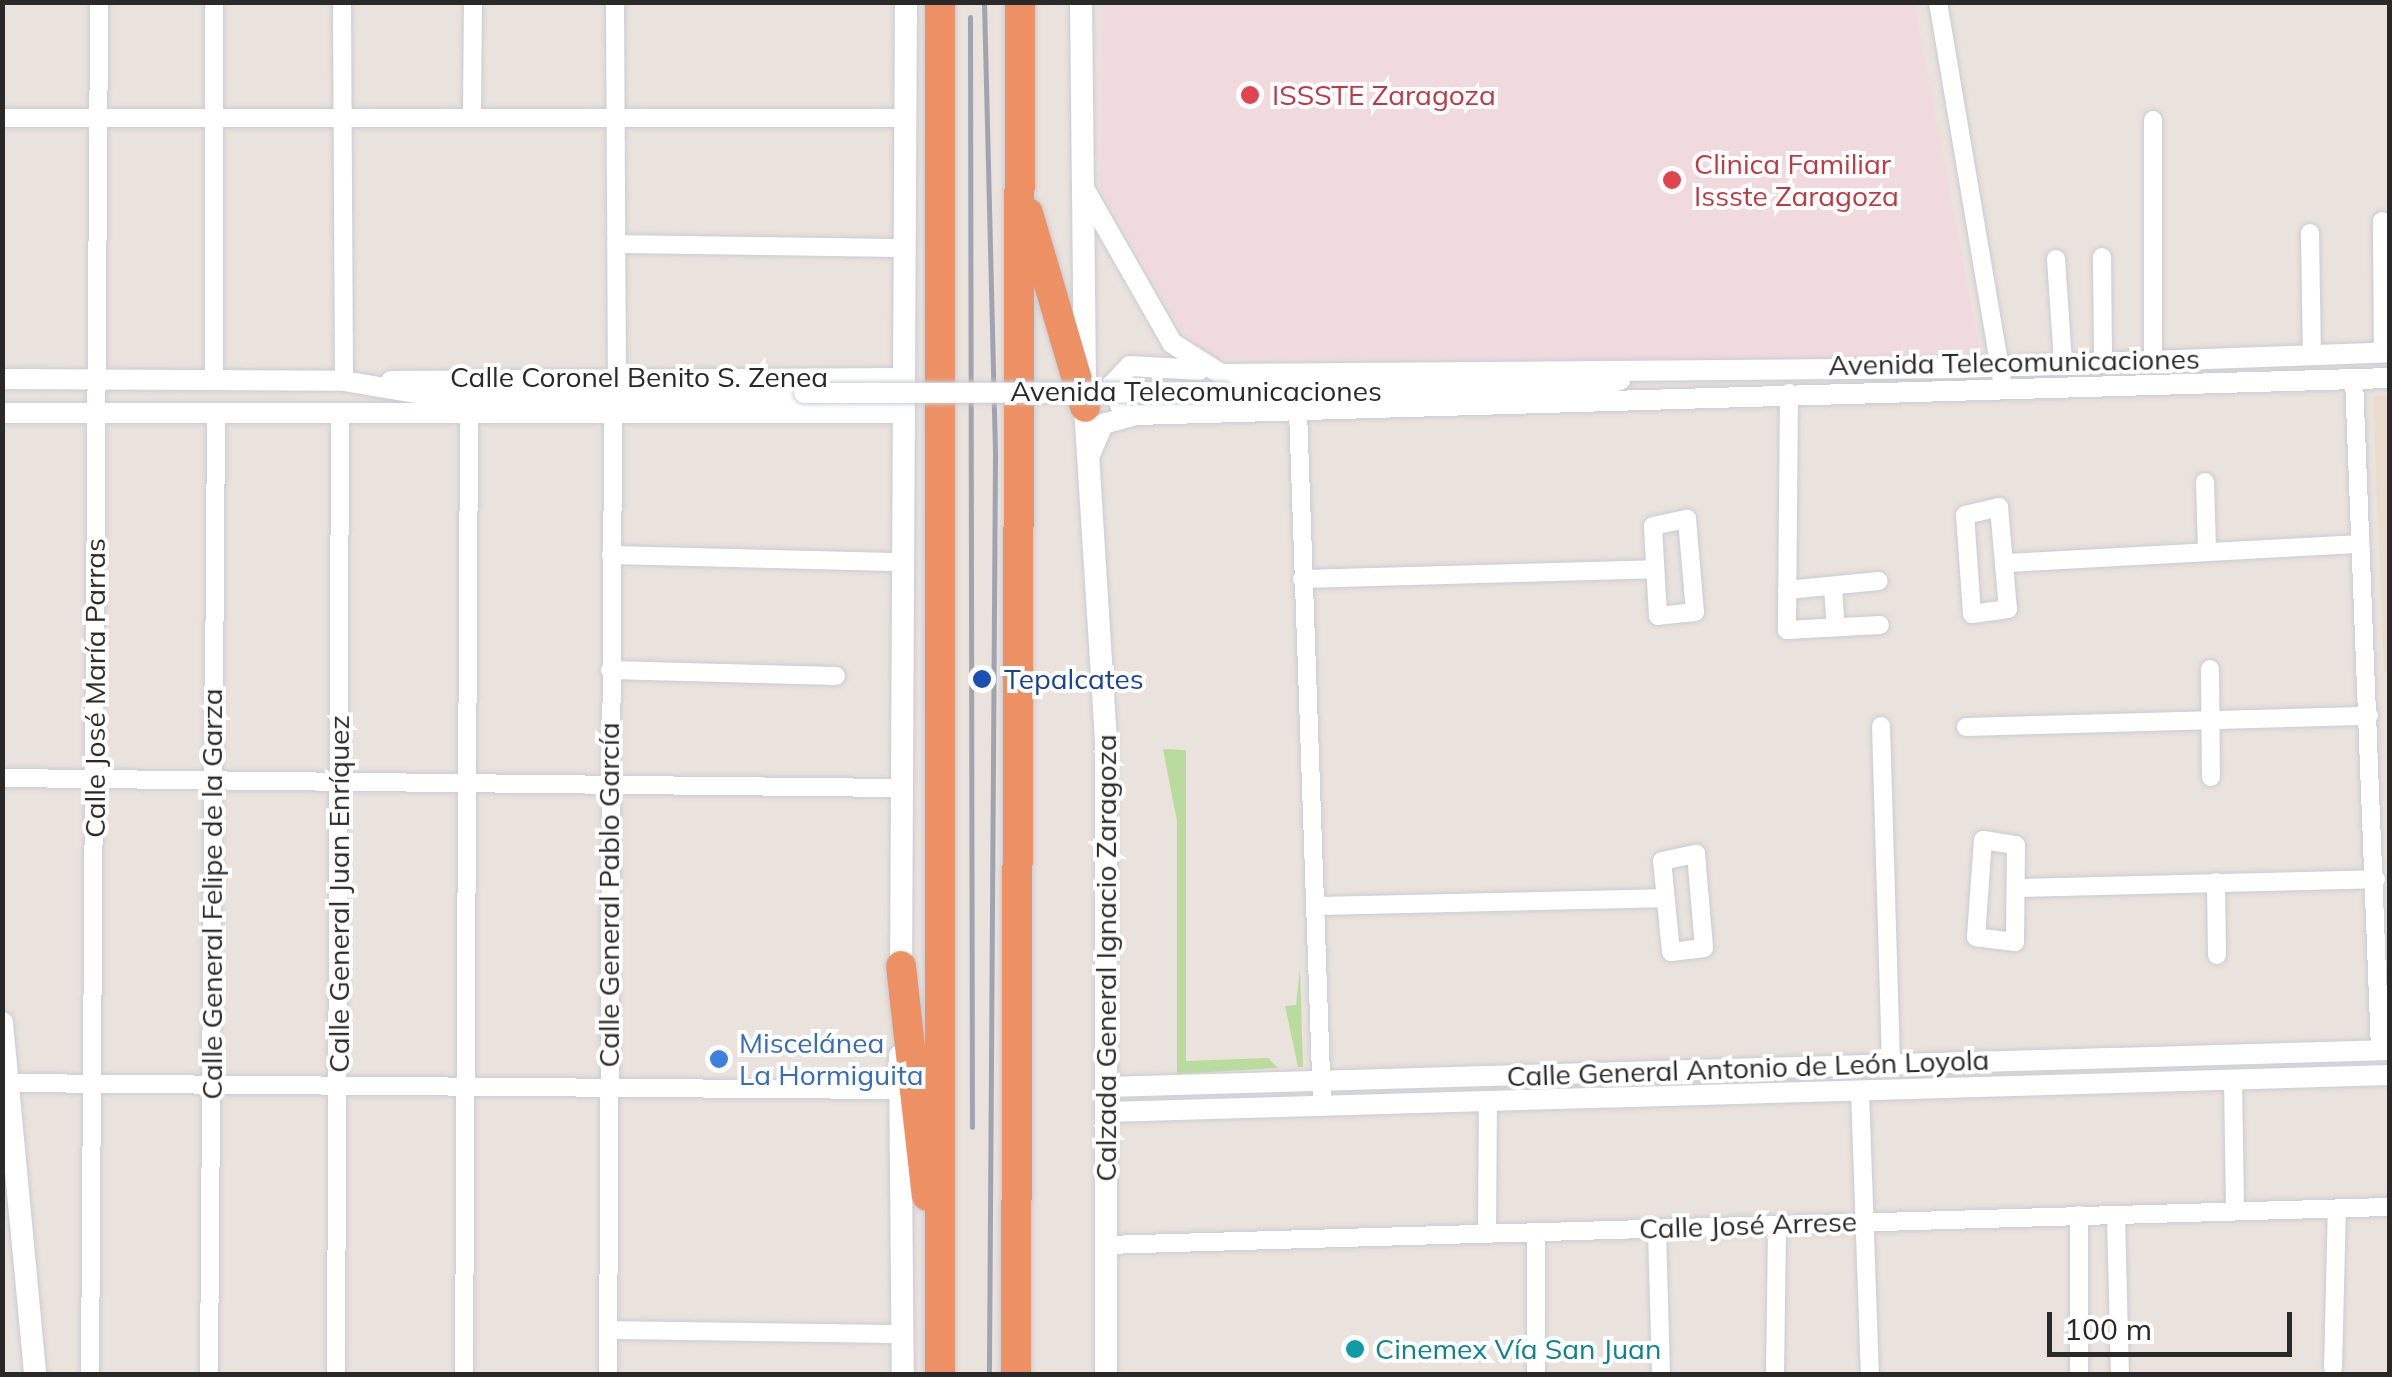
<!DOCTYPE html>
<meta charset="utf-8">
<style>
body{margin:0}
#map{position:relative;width:2392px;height:1377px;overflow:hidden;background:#eae2dc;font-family:Mulish,sans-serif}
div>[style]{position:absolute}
.education>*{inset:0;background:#eaddcd}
.medical>*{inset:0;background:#f0dadd}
.green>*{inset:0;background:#b9db9e}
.roads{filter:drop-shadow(0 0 2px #c8ccd5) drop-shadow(0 0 2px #c8ccd5)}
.minor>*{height:18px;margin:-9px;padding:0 9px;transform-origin:9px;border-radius:9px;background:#fff}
.tertiary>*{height:20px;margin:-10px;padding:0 10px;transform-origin:10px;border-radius:10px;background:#fff}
.secondary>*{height:22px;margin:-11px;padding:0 11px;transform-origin:11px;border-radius:11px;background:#fff}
.motorway>*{height:30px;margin:-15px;padding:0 15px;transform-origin:15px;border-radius:15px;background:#ed9164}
.rail>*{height:5px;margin:-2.5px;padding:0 2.5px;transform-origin:2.5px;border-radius:2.5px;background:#a0a4b1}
.bridges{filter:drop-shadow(0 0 2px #c8ccd5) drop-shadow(0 0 2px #c8ccd5)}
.tertiary-bridge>*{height:20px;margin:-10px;padding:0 10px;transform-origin:10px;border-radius:10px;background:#fff}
.dots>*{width:28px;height:28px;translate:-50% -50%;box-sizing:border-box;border:5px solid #fff;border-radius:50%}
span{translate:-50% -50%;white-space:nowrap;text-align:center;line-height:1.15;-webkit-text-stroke:8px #fff;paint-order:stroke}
.health-label{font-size:28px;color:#be3a42}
.left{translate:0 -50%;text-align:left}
.street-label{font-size:28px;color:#292929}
.transit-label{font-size:28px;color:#164399}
.shop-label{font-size:28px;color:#366cbe}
.culture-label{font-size:28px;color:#0d838f}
.frame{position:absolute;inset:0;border:5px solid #292929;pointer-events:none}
.scale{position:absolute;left:2047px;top:1312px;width:245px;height:45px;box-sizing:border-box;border:5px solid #292929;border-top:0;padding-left:12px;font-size:30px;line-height:35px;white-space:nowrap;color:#292929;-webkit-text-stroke:8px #fff;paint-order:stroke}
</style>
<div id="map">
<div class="education">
<div style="clip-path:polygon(2389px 395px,2390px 672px,2384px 672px,2373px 396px)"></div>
</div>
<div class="medical">
<div style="clip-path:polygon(1103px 3px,1914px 3px,1982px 360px,1198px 358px,1100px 187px)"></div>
</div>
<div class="green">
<div style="clip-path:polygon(1163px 749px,1186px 750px,1186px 1061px,1268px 1058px,1278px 1068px,1177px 1074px,1177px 821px)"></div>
<div style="clip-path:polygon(1300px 969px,1303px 1067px,1298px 1067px,1285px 1006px,1296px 1005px)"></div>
</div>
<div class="roads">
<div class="minor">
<div style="left:214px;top:2px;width:378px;rotate:90deg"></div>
<div style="left:342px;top:2px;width:379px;rotate:89.7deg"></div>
<div style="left:615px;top:2px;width:372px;rotate:89.7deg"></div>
<div style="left:1938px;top:2px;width:390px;rotate:80.4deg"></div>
<div style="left:472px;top:115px;width:113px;rotate:-89.5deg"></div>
<div style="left:2px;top:118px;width:904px"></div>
<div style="left:2382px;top:221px;width:132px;rotate:89.6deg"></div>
<div style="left:2310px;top:233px;width:121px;rotate:89.1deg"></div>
<div style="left:618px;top:244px;width:288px;rotate:0.8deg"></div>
<div style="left:2102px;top:257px;width:103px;rotate:89.4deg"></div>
<div style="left:2056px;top:259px;width:102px;rotate:86.1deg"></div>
<div style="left:2153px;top:360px;width:240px;rotate:-90deg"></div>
<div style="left:2354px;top:379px;width:672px;rotate:87.78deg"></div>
<div style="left:1789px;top:393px;width:237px;rotate:90.5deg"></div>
<div style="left:1787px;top:630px;width:93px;rotate:-3.1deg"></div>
<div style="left:1298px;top:410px;width:695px;rotate:88.02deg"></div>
<div style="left:2205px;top:482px;width:69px;rotate:88.3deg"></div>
<div style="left:1999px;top:507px;width:102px;rotate:85deg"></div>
<div style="left:2008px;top:609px;width:36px;rotate:172deg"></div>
<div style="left:1972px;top:614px;width:99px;rotate:-94deg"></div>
<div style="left:1965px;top:515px;width:35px;rotate:-13deg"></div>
<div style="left:1687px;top:519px;width:93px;rotate:85.1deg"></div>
<div style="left:1695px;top:612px;width:37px;rotate:174deg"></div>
<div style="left:1658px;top:616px;width:90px;rotate:-93.2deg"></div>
<div style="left:1653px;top:526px;width:35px;rotate:-12deg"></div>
<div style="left:611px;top:555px;width:293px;rotate:1.4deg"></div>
<div style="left:2007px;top:563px;width:354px;rotate:-3.1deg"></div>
<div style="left:1302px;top:579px;width:351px;rotate:-1.6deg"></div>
<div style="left:1833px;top:588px;width:39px;rotate:86deg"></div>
<div style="left:1787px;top:590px;width:92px;rotate:-5.6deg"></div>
<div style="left:2210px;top:669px;width:108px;rotate:89.5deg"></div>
<div style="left:610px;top:670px;width:226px;rotate:1.5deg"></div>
<div style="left:1881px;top:726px;width:337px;rotate:88.3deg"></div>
<div style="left:1966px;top:727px;width:403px;rotate:-1.6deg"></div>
<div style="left:2px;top:778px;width:902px;rotate:0.64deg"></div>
<div style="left:1983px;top:840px;width:33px;rotate:9deg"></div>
<div style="left:2016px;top:845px;width:97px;rotate:90.6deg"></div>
<div style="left:2015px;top:942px;width:39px;rotate:-173deg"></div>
<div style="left:1976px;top:937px;width:97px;rotate:-85.9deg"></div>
<div style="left:1696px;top:854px;width:94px;rotate:85.1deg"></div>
<div style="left:1704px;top:948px;width:33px;rotate:173deg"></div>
<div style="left:1671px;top:952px;width:91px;rotate:-95.6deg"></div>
<div style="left:1662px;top:861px;width:35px;rotate:-12deg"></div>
<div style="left:2216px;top:882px;width:73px;rotate:89.2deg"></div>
<div style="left:2018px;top:888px;width:358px;rotate:-1.4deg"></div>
<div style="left:1316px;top:906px;width:347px;rotate:-1.3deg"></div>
<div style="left:2233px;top:1080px;width:131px;rotate:89.1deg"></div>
<div style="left:2px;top:1083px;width:897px;rotate:0.45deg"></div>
<div style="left:1860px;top:1091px;width:283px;rotate:88deg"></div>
<div style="left:2079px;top:1215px;width:159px;rotate:90deg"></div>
<div style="left:2116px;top:1215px;width:159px;rotate:88.6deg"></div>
<div style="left:1657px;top:1230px;width:144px;rotate:88.4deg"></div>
<div style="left:1487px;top:1231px;width:130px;rotate:-89.6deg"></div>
<div style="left:1536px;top:1232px;width:142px;rotate:90deg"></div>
<div style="left:1106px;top:1245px;width:1285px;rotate:-1.7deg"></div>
<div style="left:610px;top:1330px;width:292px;rotate:0.8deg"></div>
<div style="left:2333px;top:1368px;width:159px;rotate:-88.6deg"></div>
<div style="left:90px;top:1374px;width:1372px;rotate:-89.62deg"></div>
<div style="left:209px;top:1374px;width:960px;rotate:-89.58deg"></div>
<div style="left:336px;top:1374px;width:961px;rotate:-89.76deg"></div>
<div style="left:464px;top:1374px;width:956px;rotate:-89.7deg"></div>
<div style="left:608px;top:1374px;width:959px;rotate:-89.7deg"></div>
<div style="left:1775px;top:1374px;width:148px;rotate:-89.2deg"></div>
</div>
<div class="tertiary">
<div style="left:1086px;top:192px;width:174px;rotate:60.3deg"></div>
<div style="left:1172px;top:343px;width:58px;rotate:32.3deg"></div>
<div style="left:1221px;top:374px;width:741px;rotate:-0.46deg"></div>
<div style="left:1962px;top:368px;width:428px;rotate:-2.1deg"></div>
<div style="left:2px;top:379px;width:342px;rotate:0.3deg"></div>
<div style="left:344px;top:381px;width:96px;rotate:9.6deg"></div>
<div style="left:439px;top:397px;width:365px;rotate:-0.6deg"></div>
<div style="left:391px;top:381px;width:513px;rotate:-0.34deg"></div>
<div style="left:1223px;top:392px;width:365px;rotate:-0.6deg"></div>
<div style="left:1588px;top:388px;width:33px;rotate:-14deg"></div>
<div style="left:1121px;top:407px;width:24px;rotate:-112deg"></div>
<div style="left:1112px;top:385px;width:26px;rotate:-47deg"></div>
<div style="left:1130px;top:366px;width:69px;rotate:3.3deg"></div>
<div style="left:2px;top:413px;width:902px"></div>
<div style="left:1090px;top:455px;width:34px;rotate:-67deg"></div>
<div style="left:1103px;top:424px;width:34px;rotate:-15deg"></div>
<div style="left:1136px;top:415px;width:1255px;rotate:-1.69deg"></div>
<div style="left:1107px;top:1087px;width:1284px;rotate:-1.65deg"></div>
<div style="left:1108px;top:1112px;width:1283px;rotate:-1.65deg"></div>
</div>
<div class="secondary">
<div style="left:1081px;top:2px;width:405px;rotate:89.4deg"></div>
<div style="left:1085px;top:407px;width:335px;rotate:86.4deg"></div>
<div style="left:1106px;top:741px;width:633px;rotate:90deg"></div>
<div style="left:901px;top:979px;width:977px;rotate:-89.71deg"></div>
<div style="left:2px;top:1023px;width:353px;rotate:84.6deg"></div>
<div style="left:900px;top:1056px;width:318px;rotate:89.5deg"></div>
</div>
<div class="motorway">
<div style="left:940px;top:2px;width:1372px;rotate:90deg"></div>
<div style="left:1028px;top:213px;width:202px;rotate:73.6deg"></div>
<div style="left:901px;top:966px;width:231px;rotate:83.6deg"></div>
<div style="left:1016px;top:1374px;width:1372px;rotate:-89.83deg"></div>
</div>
</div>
<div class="rail">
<div style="left:984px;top:2px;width:456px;rotate:88.6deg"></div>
<div style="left:995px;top:458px;width:916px;rotate:90.38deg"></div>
<div style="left:970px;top:17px;width:1110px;rotate:89.9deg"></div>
</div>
<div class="bridges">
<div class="tertiary-bridge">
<div style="left:804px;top:393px;width:419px;rotate:-0.1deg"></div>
</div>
</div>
<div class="dots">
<div style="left:1250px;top:95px;background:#e0444e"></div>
<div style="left:1672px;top:180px;background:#e0444e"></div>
<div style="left:982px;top:679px;background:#1a4fb4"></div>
<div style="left:719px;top:1059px;background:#3f7fe0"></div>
<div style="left:1355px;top:1349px;background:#0f9aa8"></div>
</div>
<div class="health-label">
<span class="left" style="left:1272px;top:95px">ISSSTE Zaragoza</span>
<span class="left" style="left:1694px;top:180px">Clinica Familiar<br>Issste Zaragoza</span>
</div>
<div class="street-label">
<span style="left:2014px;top:362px;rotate:-1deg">Avenida Telecomunicaciones</span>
<span style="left:639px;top:377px">Calle Coronel Benito S. Zenea</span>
<span style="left:1196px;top:391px">Avenida Telecomunicaciones</span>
<span style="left:95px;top:688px;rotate:-90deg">Calle José María Parras</span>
<span style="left:212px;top:894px;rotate:-90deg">Calle General Felipe de la Garza</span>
<span style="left:339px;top:894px;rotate:-90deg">Calle General Juan Enríquez</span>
<span style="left:609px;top:895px;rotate:-90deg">Calle General Pablo García</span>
<span style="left:1106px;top:958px;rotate:-90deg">Calzada General Ignacio Zaragoza</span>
<span style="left:1748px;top:1068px;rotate:-2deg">Calle General Antonio de León Loyola</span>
<span style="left:1748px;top:1225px;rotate:-2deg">Calle José Arrese</span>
</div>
<div class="transit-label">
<span class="left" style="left:1004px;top:679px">Tepalcates</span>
</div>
<div class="shop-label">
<span class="left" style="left:739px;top:1059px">Miscelánea<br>La Hormiguita</span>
</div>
<div class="culture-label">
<span class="left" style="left:1375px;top:1349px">Cinemex Vía San Juan</span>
</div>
<div class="frame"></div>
<div class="scale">100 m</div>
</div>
